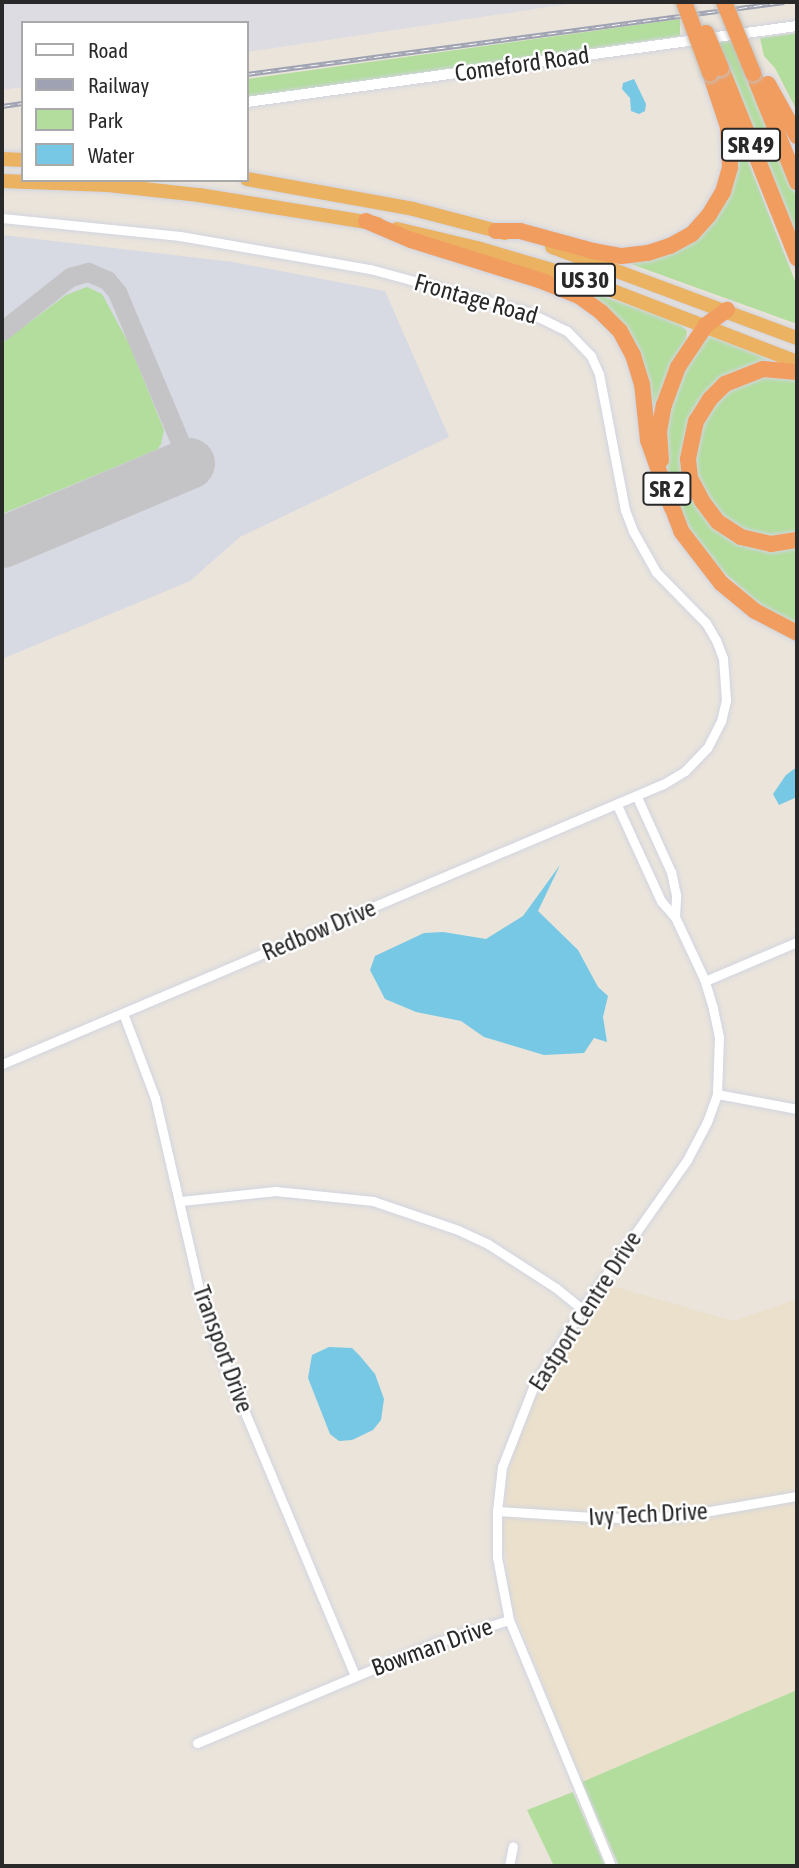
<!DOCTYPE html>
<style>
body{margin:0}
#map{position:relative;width:799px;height:1868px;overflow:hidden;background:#eae4db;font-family:"Asap Condensed",sans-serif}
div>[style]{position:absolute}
.industrial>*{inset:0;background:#dedce3}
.education>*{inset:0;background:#eae0cc}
.airport>*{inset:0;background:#d7d9e3}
.green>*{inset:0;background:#b2dd9c}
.water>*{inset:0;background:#76c8e4}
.taxiway>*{height:19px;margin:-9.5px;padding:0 9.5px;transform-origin:9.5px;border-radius:9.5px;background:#c4c3c6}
.runway>*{height:51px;margin:-25.5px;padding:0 25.5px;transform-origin:25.5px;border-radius:25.5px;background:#c4c3c6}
.roads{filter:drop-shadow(0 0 2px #d1d4e0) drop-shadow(0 0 2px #d1d4e0)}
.minor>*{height:9px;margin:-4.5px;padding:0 4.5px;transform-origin:4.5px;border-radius:4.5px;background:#fff}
.tertiary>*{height:10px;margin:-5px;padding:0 5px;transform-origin:5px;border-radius:5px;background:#fff}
.trunk>*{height:14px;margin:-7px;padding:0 7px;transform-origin:7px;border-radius:7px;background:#ebb262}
.motorway>*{height:16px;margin:-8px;padding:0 8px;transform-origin:8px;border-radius:8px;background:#f19d5f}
.rail>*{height:5px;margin-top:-2.5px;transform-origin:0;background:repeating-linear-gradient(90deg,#fff 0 8px,#9fa2b2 0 16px);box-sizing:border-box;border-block:2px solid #9fa2b2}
.bridges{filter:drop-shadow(0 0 2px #c3c3c3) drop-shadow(0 0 2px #c3c3c3)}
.motorway-bridge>*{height:16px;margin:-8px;padding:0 8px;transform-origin:8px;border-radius:8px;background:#f19d5f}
span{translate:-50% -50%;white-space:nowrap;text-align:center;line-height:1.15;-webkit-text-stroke:5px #fff;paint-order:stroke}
.shield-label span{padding:2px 5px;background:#fff;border:2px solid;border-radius:5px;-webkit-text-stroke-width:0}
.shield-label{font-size:23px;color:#292929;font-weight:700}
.street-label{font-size:24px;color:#292929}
.frame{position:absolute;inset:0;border:4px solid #292929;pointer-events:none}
.legend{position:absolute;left:21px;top:21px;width:228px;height:161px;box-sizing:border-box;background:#fff;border:2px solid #a9a9a9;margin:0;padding:9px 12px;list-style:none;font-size:21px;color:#292929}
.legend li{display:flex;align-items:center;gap:14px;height:35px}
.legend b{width:35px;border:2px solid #a9a9a9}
</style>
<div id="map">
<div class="industrial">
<div style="clip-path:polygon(2px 2px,582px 2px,247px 52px,247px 23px,23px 23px,23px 87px,2px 90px)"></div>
</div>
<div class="education">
<div style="clip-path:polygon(609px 1285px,733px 1321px,797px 1299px,797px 1690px,582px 1782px,511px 1603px,503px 1533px,508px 1474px,518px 1437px,533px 1401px)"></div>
</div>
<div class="airport">
<div style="clip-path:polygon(2px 235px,233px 262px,385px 291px,449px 437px,240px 537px,190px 581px,2px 659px)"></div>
</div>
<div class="green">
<div style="clip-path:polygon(680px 19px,680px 36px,247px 97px,247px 79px)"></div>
<div style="clip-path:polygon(797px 33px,797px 111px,775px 68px,764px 56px,760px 38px)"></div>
<div style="clip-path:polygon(733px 38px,797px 199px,797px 236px,718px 41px)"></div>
<div style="clip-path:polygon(736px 130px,797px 286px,797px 324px,617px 259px,650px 257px,715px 216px)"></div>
<div style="clip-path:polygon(574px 286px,679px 323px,687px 331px,686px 343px,666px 375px,654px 435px,643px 366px)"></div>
<div style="clip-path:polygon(87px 287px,102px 294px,129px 344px,164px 430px,161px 444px,158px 449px,2px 514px,2px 343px,66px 295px)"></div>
<div style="clip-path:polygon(706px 334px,778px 363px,757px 366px,690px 423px,684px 439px,684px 460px,710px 520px,797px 545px,797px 626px,760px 605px,713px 563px,695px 540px,671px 490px,664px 448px,671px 395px)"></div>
<div style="clip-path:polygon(769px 374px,797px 377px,797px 533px,784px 537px,757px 535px,732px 525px,713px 507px,699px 484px,694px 458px,697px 434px,707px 411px,724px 393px)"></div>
<div style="clip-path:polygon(797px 1690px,797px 1866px,619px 1866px,582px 1782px)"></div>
<div style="clip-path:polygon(573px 1792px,605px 1866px,554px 1866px,527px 1810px)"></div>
</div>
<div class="water">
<div style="clip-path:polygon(634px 79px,646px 104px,645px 111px,639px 114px,631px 111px,630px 98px,622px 89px,623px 83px)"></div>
<div style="clip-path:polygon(797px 767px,797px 797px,779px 805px,773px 794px,786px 775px)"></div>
<div style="clip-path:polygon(560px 865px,538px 911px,578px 950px,598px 987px,608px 996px,603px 1017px,607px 1042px,594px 1038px,584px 1053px,544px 1055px,484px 1037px,461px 1021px,416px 1012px,385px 999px,370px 970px,375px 956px,424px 933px,443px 932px,486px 939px,523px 916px)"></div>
<div style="clip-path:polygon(329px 1347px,352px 1348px,360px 1356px,375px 1374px,384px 1399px,381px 1420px,373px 1430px,352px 1440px,339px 1441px,330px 1434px,308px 1378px,312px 1355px)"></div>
</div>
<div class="taxiway">
<div style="left:2px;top:331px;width:87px;rotate:-38.5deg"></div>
<div style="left:70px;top:277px;width:19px;rotate:-16deg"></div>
<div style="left:88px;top:272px;width:21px;rotate:23deg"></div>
<div style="left:107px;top:280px;width:16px;rotate:50deg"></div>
<div style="left:117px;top:292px;width:186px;rotate:67.2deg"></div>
</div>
<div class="runway">
<div style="left:2px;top:542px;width:203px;rotate:-22.9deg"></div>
</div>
<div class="roads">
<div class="minor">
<div style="left:2px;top:218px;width:179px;rotate:5.8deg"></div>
<div style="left:180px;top:236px;width:193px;rotate:9.9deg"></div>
<div style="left:370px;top:269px;width:164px;rotate:15.2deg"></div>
<div style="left:528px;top:312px;width:43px;rotate:26deg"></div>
<div style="left:567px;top:331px;width:35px;rotate:46deg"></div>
<div style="left:591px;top:356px;width:20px;rotate:66deg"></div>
<div style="left:599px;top:374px;width:138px;rotate:79.2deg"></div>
<div style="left:625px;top:510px;width:22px;rotate:69deg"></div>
<div style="left:633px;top:531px;width:47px;rotate:60.7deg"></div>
<div style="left:656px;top:572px;width:71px;rotate:45.6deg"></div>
<div style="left:706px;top:623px;width:20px;rotate:60deg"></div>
<div style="left:716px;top:640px;width:19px;rotate:69deg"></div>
<div style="left:723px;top:658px;width:42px;rotate:85.9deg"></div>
<div style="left:726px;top:700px;width:22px;rotate:103deg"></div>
<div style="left:721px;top:721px;width:30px;rotate:117deg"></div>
<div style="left:707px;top:748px;width:32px;rotate:134deg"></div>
<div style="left:685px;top:771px;width:26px;rotate:149deg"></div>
<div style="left:663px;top:784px;width:718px;rotate:157.04deg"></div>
<div style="left:617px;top:805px;width:106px;rotate:65.4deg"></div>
<div style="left:661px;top:901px;width:21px;rotate:49deg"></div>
<div style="left:675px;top:917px;width:22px;rotate:-87deg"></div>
<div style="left:676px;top:895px;width:24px;rotate:-102deg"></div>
<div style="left:671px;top:872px;width:82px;rotate:-114.4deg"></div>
<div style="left:705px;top:981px;width:100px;rotate:-23deg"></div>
<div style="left:123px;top:1013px;width:91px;rotate:69.4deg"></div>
<div style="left:155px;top:1098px;width:196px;rotate:77deg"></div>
<div style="left:199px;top:1289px;width:62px;rotate:72.1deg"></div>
<div style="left:218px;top:1348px;width:355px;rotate:67.3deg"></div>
<div style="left:717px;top:1094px;width:81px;rotate:10.6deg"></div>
<div style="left:181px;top:1201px;width:95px;rotate:-6.1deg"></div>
<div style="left:275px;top:1191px;width:99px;rotate:5.8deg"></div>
<div style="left:373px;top:1201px;width:90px;rotate:18.8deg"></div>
<div style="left:458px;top:1230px;width:33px;rotate:25deg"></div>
<div style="left:488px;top:1244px;width:81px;rotate:32.9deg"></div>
<div style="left:556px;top:1288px;width:33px;rotate:39deg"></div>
<div style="left:497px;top:1511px;width:112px;rotate:3.6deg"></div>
<div style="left:609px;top:1518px;width:72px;rotate:-1.6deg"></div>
<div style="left:681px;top:1516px;width:118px;rotate:-9.8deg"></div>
<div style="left:197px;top:1743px;width:258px;rotate:-22.8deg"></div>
<div style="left:435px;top:1643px;width:77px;rotate:-17.3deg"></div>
<div style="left:509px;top:1866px;width:20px;rotate:-79deg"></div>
<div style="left:611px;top:1866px;width:266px;rotate:-112.5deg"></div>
<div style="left:509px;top:1620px;width:64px;rotate:-100.8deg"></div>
<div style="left:497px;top:1557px;width:46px;rotate:-90deg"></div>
<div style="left:497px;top:1511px;width:44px;rotate:-83.5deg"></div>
<div style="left:502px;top:1467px;width:88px;rotate:-68.7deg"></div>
<div style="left:534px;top:1385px;width:90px;rotate:-57.7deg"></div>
<div style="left:582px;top:1309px;width:182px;rotate:-54.8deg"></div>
<div style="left:687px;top:1160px;width:43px;rotate:-62.2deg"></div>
<div style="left:707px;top:1122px;width:30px;rotate:-70deg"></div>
<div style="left:717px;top:1094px;width:57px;rotate:-88deg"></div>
<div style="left:719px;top:1037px;width:30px;rotate:-102deg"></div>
<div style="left:713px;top:1008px;width:28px;rotate:-107deg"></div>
<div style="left:705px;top:981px;width:71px;rotate:-115.1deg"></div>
</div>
<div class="tertiary">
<div style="left:247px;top:102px;width:555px;rotate:-7.87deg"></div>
</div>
<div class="trunk">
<div style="left:2px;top:159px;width:21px;rotate:3deg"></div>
<div style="left:247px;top:179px;width:169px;rotate:10.2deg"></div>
<div style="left:413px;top:209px;width:95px;rotate:14.6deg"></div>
<div style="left:2px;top:181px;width:106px;rotate:2.2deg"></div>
<div style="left:108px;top:185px;width:92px;rotate:6.3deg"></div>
<div style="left:199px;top:195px;width:181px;rotate:9.2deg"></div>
<div style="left:397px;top:229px;width:82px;rotate:13.4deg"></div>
<div style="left:477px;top:248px;width:109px;rotate:16.4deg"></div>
<div style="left:582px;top:279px;width:230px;rotate:21.1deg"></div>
<div style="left:552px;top:247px;width:261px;rotate:20.4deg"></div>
</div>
<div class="motorway">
<div style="left:721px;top:68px;width:205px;rotate:68.2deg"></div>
<div style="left:753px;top:73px;width:118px;rotate:68deg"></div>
<div style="left:768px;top:84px;width:60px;rotate:60.9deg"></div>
<div style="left:366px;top:221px;width:49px;rotate:22.9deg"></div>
<div style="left:411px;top:240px;width:137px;rotate:17.4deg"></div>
<div style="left:542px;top:281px;width:40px;rotate:22deg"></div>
<div style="left:579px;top:296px;width:27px;rotate:36deg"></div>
<div style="left:601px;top:312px;width:27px;rotate:45deg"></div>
<div style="left:620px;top:331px;width:27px;rotate:62deg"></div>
<div style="left:633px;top:355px;width:30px;rotate:73deg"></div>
<div style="left:642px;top:384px;width:56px;rotate:83.9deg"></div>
<div style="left:648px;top:440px;width:72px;rotate:70.6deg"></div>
<div style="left:496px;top:231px;width:24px"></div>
<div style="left:520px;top:231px;width:76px;rotate:15.3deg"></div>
<div style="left:593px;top:251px;width:29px;rotate:10deg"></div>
<div style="left:622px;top:256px;width:26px;rotate:-7deg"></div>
<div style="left:648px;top:253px;width:23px;rotate:-18deg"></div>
<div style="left:670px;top:246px;width:25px;rotate:-29deg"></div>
<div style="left:692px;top:234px;width:25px;rotate:-48deg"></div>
<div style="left:709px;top:215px;width:27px;rotate:-59deg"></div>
<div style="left:723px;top:192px;width:26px;rotate:-74deg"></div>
<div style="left:730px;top:167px;width:40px;rotate:-92.9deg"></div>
<div style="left:728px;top:127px;width:57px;rotate:-108.4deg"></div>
<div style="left:797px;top:372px;width:34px;rotate:-175deg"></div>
<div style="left:763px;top:369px;width:41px;rotate:158.5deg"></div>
<div style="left:725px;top:384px;width:21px;rotate:135deg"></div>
<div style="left:710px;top:399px;width:26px;rotate:122deg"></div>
<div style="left:696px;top:421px;width:39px;rotate:102deg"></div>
<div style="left:688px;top:459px;width:19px;rotate:84deg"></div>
<div style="left:690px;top:478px;width:26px;rotate:62deg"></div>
<div style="left:702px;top:501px;width:26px;rotate:53deg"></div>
<div style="left:718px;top:522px;width:27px;rotate:33deg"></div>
<div style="left:741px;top:537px;width:31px;rotate:13deg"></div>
<div style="left:771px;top:544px;width:26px;rotate:-9deg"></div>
<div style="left:661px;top:460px;width:28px;rotate:-94deg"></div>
<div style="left:659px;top:432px;width:27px;rotate:-80deg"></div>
<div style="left:664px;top:405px;width:40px;rotate:-69.8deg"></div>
<div style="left:678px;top:367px;width:50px;rotate:-56.3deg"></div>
<div style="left:706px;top:325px;width:26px;rotate:-36deg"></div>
<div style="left:669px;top:499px;width:34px;rotate:69deg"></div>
<div style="left:681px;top:531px;width:66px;rotate:52.4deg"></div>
<div style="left:721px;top:583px;width:44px;rotate:39.5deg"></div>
<div style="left:755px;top:611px;width:47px;rotate:27.6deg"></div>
</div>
</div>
<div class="rail">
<div style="left:247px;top:74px;width:542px;rotate:-7.64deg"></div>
<div style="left:2px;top:106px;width:21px;rotate:-8deg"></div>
</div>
<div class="bridges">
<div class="motorway-bridge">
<div style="left:684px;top:2px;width:76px;rotate:69.9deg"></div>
<div style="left:724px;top:2px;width:77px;rotate:67.8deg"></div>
<div style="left:706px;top:33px;width:38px;rotate:67deg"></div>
</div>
</div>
<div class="shield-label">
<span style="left:751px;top:145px">SR 49</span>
<span style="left:585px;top:280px">US 30</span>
<span style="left:667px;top:489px">SR 2</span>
</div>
<div class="street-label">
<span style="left:522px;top:64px;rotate:-8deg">Comeford Road</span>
<span style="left:476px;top:299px;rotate:16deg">Frontage Road</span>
<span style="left:319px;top:930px;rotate:-23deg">Redbow Drive</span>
<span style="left:585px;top:1311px;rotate:-57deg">Eastport Centre Drive</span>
<span style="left:223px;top:1349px;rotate:70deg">Transport Drive</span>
<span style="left:648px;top:1514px;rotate:-3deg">Ivy Tech Drive</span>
<span style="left:432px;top:1647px;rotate:-20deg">Bowman Drive</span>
</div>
<div class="frame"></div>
<ul class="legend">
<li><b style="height:9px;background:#fff"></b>Road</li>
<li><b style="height:9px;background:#9fa2b2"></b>Railway</li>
<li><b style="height:19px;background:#b2dd9c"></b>Park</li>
<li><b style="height:19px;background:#76c8e4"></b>Water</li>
</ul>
</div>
